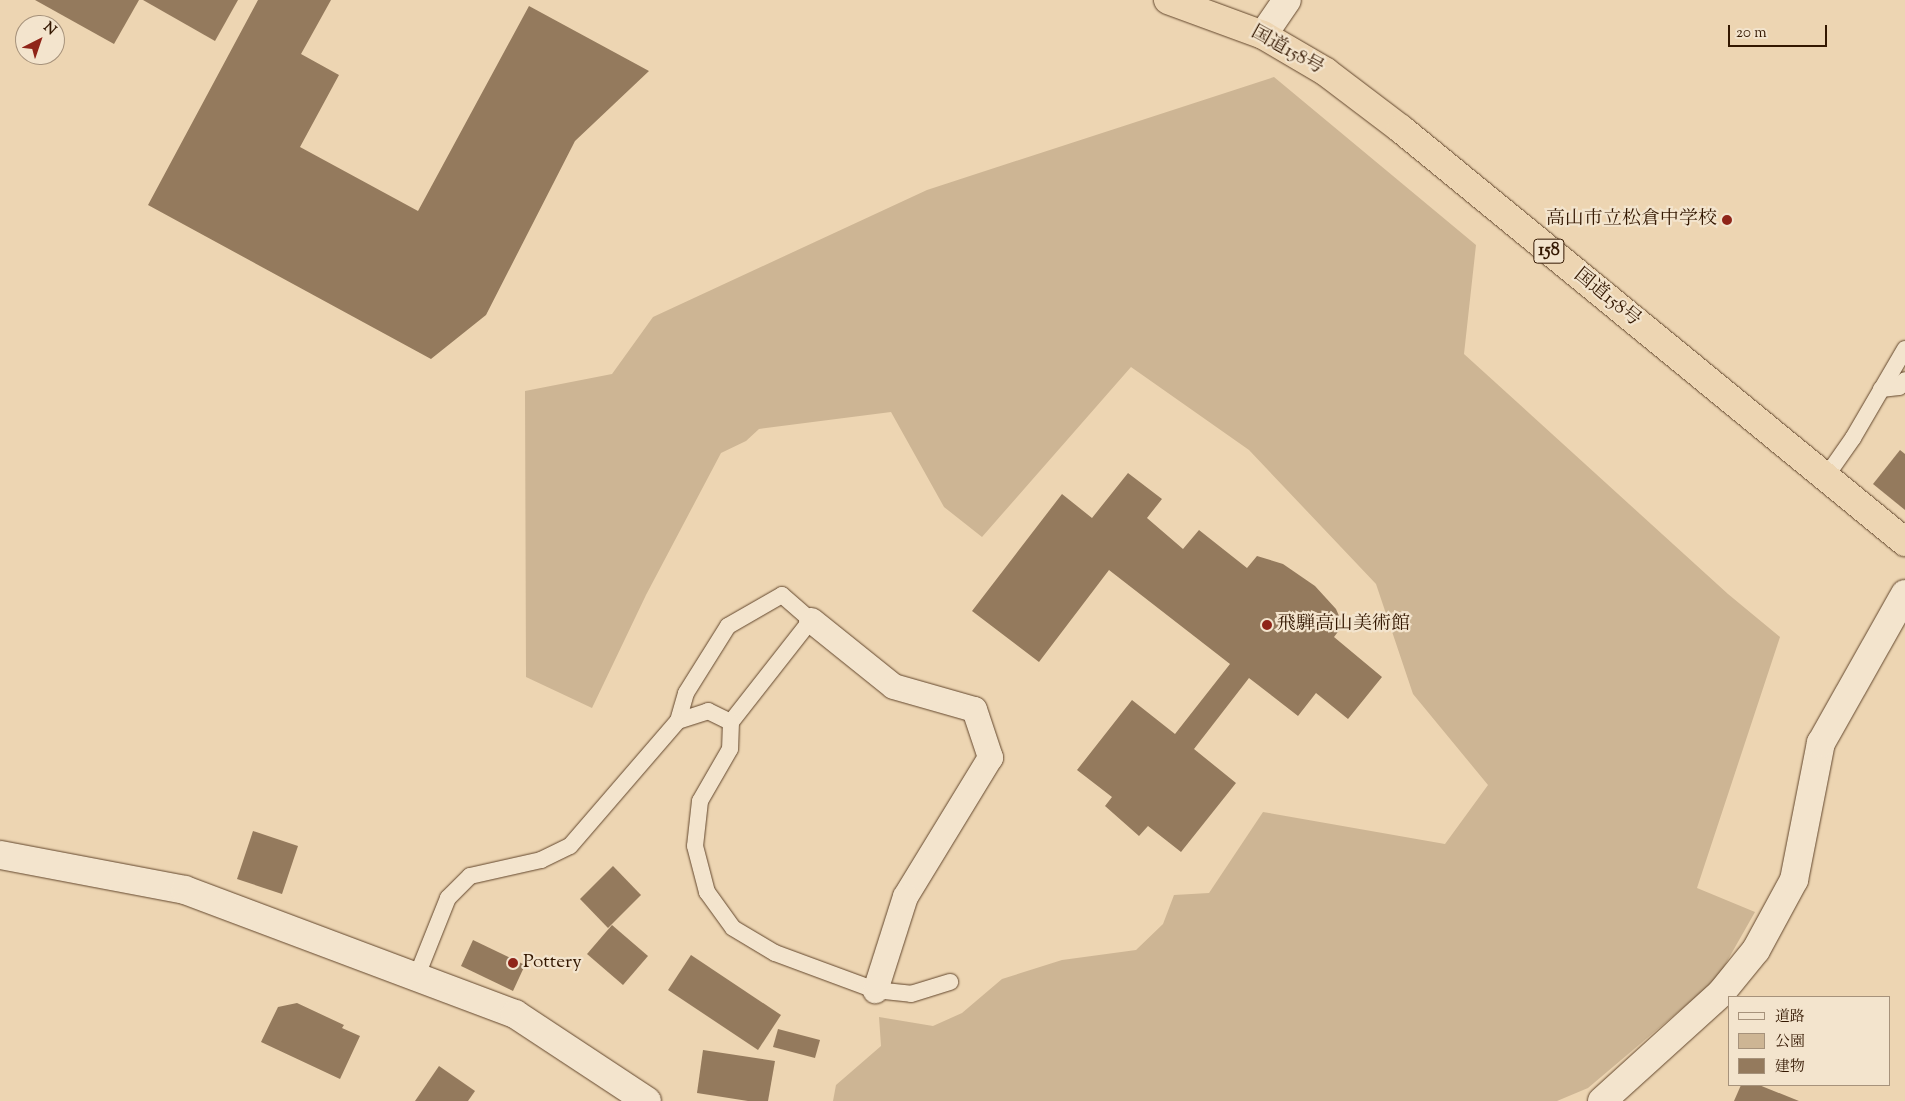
<!DOCTYPE html>
<meta charset="utf-8">
<style>
body{margin:0}
#map{position:relative;width:1905px;height:1101px;overflow:hidden;background:#edd5b2;font-family:"Sorts Mill Goudy","Noto Serif JP",serif}
div>[style]{position:absolute}
.green>*{inset:0;background:#cdb594}
.building>*{inset:0;background:#947a5d}
.roads{filter:drop-shadow(0 0 1px #62462c) drop-shadow(0 0 1px #62462c)}
.service>*{height:16px;margin:-8px;padding:0 8px;transform-origin:8px;border-radius:8px;background:#f3e4cd}
.pedestrian>*{height:25px;margin:-12.5px;padding:0 12.5px;transform-origin:12.5px;border-radius:12.5px;background:#f3e4cd}
.tertiary>*{height:28px;margin:-14px;padding:0 14px;transform-origin:14px;border-radius:14px;background:#f3e4cd}
.trunk>*{height:28px;margin:-14px;padding:0 14px;transform-origin:14px;border-radius:14px;background:#edd5b2}
.dots>*{width:14px;height:14px;translate:-50% -50%;box-sizing:border-box;border:2px solid #f3e4cd;border-radius:50%}
span{translate:-50% -50%;white-space:nowrap;text-align:center;line-height:1.15;-webkit-text-stroke:4.5px #f3e4cd;paint-order:stroke}
.shield-label span{padding:1px 4px;background:#f3e4cd;border:1px solid;border-radius:4px;-webkit-text-stroke-width:0}
.shield-label{font-size:18px;color:#331700;font-weight:700}
.street-label{font-size:19px;color:#331700}
.poi-label{font-size:19px;color:#331700}
.right{translate:-100% -50%;text-align:right}
.left{translate:0 -50%;text-align:left}
.legend{position:absolute;left:1728px;top:996px;width:162px;height:90px;box-sizing:border-box;background:#f3e4cd;border:1px solid #a6927b;margin:0;padding:6px 9px;list-style:none;font-size:15px;color:#331700}
.legend li{display:flex;align-items:center;gap:10px;height:25px}
.legend b{width:25px;border:1px solid #a6927b}
.north{position:absolute;left:15px;top:15px;width:50px;height:50px;box-sizing:border-box;background:#f3e4cd;border:1px solid #a6927b;border-radius:50%;rotate:41deg;font-size:14px;font-weight:700;line-height:20px;text-align:center;color:#331700}
.north::after{content:'';display:block;margin:auto;width:18px;height:22px;background:#8f2418;clip-path:polygon(50% 0,100% 100%,50% 72%,0 100%)}
.scale{position:absolute;left:1728px;top:25px;width:99px;height:22px;box-sizing:border-box;border:2px solid #331700;border-top:0;padding-left:6px;font-size:15px;line-height:18px;white-space:nowrap;color:#331700;-webkit-text-stroke:4px #f3e4cd;paint-order:stroke}
</style>
<div id="map">
<div class="green">
<div style="clip-path:polygon(1274px 77px,1476px 245px,1464px 354px,1728px 594px,1780px 637px,1697px 888px,1755px 912px,1717px 979px,1588px 1088px,1557px 1101px,833px 1101px,836px 1085px,881px 1046px,879px 1017px,933px 1026px,962px 1013px,1002px 979px,1062px 960px,1136px 950px,1163px 924px,1174px 895px,1209px 893px,1263px 812px,1445px 844px,1488px 785px,1413px 694px,1376px 584px,1249px 450px,1131px 367px,982px 537px,944px 507px,891px 412px,759px 429px,746px 441px,721px 453px,646px 595px,592px 708px,526px 677px,525px 391px,612px 374px,653px 317px,927px 190px)"></div>
</div>
<div class="building">
<div style="clip-path:polygon(35px 0,139px 0,114px 44px)"></div>
<div style="clip-path:polygon(143px 0,238px 0,215px 41px)"></div>
<div style="clip-path:polygon(258px 0,331px 0,301px 54px,339px 75px,300px 147px,418px 211px,529px 6px,649px 71px,575px 141px,486px 315px,431px 359px,148px 205px)"></div>
<div style="clip-path:polygon(1900px 450px,1905px 454px,1905px 510px,1873px 484px)"></div>
<div style="clip-path:polygon(1128px 473px,1162px 499px,1147px 518px,1183px 549px,1199px 530px,1247px 568px,1257px 556px,1283px 564px,1315px 586px,1336px 609px,1343px 625px,1334px 637px,1382px 677px,1348px 719px,1316px 693px,1298px 716px,1249px 678px,1194px 749px,1236px 783px,1181px 852px,1148px 826px,1139px 836px,1105px 806px,1112px 797px,1077px 770px,1132px 700px,1175px 734px,1230px 664px,1109px 570px,1039px 662px,972px 611px,1062px 494px,1092px 518px)"></div>
<div style="clip-path:polygon(253px 831px,298px 846px,282px 894px,237px 879px)"></div>
<div style="clip-path:polygon(613px 866px,641px 895px,608px 928px,580px 899px)"></div>
<div style="clip-path:polygon(612px 925px,648px 956px,623px 985px,587px 954px)"></div>
<div style="clip-path:polygon(473px 940px,525px 965px,513px 991px,461px 966px)"></div>
<div style="clip-path:polygon(691px 955px,781px 1015px,758px 1050px,668px 990px)"></div>
<div style="clip-path:polygon(297px 1003px,344px 1025px,342px 1028px,360px 1036px,340px 1079px,261px 1042px,278px 1007px)"></div>
<div style="clip-path:polygon(778px 1029px,820px 1040px,815px 1058px,773px 1047px)"></div>
<div style="clip-path:polygon(703px 1050px,775px 1061px,768px 1101px,748px 1101px,697px 1093px)"></div>
<div style="clip-path:polygon(439px 1066px,475px 1091px,468px 1101px,415px 1101px)"></div>
<div style="clip-path:polygon(1741px 1085px,1759px 1085px,1799px 1101px,1734px 1101px)"></div>
</div>
<div class="roads">
<div class="service">
<div style="left:1881px;top:389px;width:18px;rotate:-6deg"></div>
<div style="left:1899px;top:387px;width:9px;rotate:-49deg"></div>
<div style="left:1825px;top:478px;width:49px;rotate:-55deg"></div>
<div style="left:1853px;top:438px;width:103px;rotate:-59.7deg"></div>
<div style="left:678px;top:721px;width:29px;rotate:-74deg"></div>
<div style="left:686px;top:693px;width:79px;rotate:-57.9deg"></div>
<div style="left:728px;top:626px;width:62px;rotate:-29.9deg"></div>
<div style="left:782px;top:595px;width:38px;rotate:41deg"></div>
<div style="left:811px;top:620px;width:130px;rotate:128.1deg"></div>
<div style="left:416px;top:978px;width:86px;rotate:-68.2deg"></div>
<div style="left:448px;top:898px;width:31px;rotate:-45deg"></div>
<div style="left:470px;top:876px;width:73px;rotate:-12.7deg"></div>
<div style="left:541px;top:860px;width:32px;rotate:-26deg"></div>
<div style="left:570px;top:846px;width:165px;rotate:-49.2deg"></div>
<div style="left:678px;top:721px;width:32px;rotate:-18deg"></div>
<div style="left:708px;top:711px;width:25px;rotate:26deg"></div>
<div style="left:731px;top:722px;width:27px;rotate:92deg"></div>
<div style="left:730px;top:749px;width:60px;rotate:120deg"></div>
<div style="left:700px;top:801px;width:45px;rotate:96.3deg"></div>
<div style="left:695px;top:846px;width:48px;rotate:75.4deg"></div>
<div style="left:707px;top:892px;width:44px;rotate:54.2deg"></div>
<div style="left:733px;top:928px;width:49px;rotate:30.8deg"></div>
<div style="left:775px;top:953px;width:107px;rotate:20.3deg"></div>
<div style="left:875px;top:990px;width:36px;rotate:6deg"></div>
<div style="left:911px;top:994px;width:41px;rotate:-17.1deg"></div>
</div>
<div class="pedestrian">
<div style="left:811px;top:620px;width:105px;rotate:38.8deg"></div>
<div style="left:893px;top:686px;width:84px;rotate:15.9deg"></div>
<div style="left:974px;top:709px;width:51px;rotate:71.6deg"></div>
<div style="left:990px;top:757px;width:163px;rotate:121.4deg"></div>
<div style="left:905px;top:896px;width:99px;rotate:107.7deg"></div>
</div>
<div class="tertiary">
<div style="left:1263px;top:35px;width:42px;rotate:-55.6deg"></div>
<div style="left:0;top:855px;width:188px;rotate:10.7deg"></div>
<div style="left:185px;top:890px;width:353px;rotate:20.6deg"></div>
<div style="left:515px;top:1014px;width:158px;rotate:33.4deg"></div>
<div style="left:1602px;top:1101px;width:161px;rotate:-42.2deg"></div>
<div style="left:1721px;top:993px;width:55px;rotate:-50.9deg"></div>
<div style="left:1756px;top:950px;width:80px;rotate:-61.5deg"></div>
<div style="left:1794px;top:880px;width:140px;rotate:-78.9deg"></div>
<div style="left:1821px;top:743px;width:171px;rotate:-60.6deg"></div>
</div>
<div class="trunk">
<div style="left:1168px;top:0;width:101px;rotate:20.2deg"></div>
<div style="left:1263px;top:35px;width:73px;rotate:30.4deg"></div>
<div style="left:1326px;top:72px;width:94px;rotate:37.2deg"></div>
<div style="left:1401px;top:129px;width:652px;rotate:39.33deg"></div>
</div>
</div>
<div class="dots">
<div style="left:1727px;top:220px;background:#8f2418"></div>
<div style="left:1267px;top:625px;background:#8f2418"></div>
<div style="left:513px;top:963px;background:#8f2418"></div>
</div>
<div class="shield-label">
<span style="left:1549px;top:251px">158</span>
</div>
<div class="street-label">
<span style="left:1287px;top:51px;rotate:29deg">国道158号</span>
<span style="left:1607px;top:298px;rotate:39deg">国道158号</span>
</div>
<div class="poi-label">
<span class="right" style="left:1717px;top:220px">高山市立松倉中学校</span>
<span class="left" style="left:1277px;top:625px">飛騨高山美術館</span>
<span class="left" style="left:523px;top:963px">Pottery</span>
</div>
<ul class="legend">
<li><b style="height:6px;background:#f3e4cd"></b>道路</li>
<li><b style="height:14px;background:#cdb594"></b>公園</li>
<li><b style="height:14px;background:#947a5d"></b>建物</li>
</ul>
<div class="north">N</div>
<div class="scale">20 m</div>
</div>
